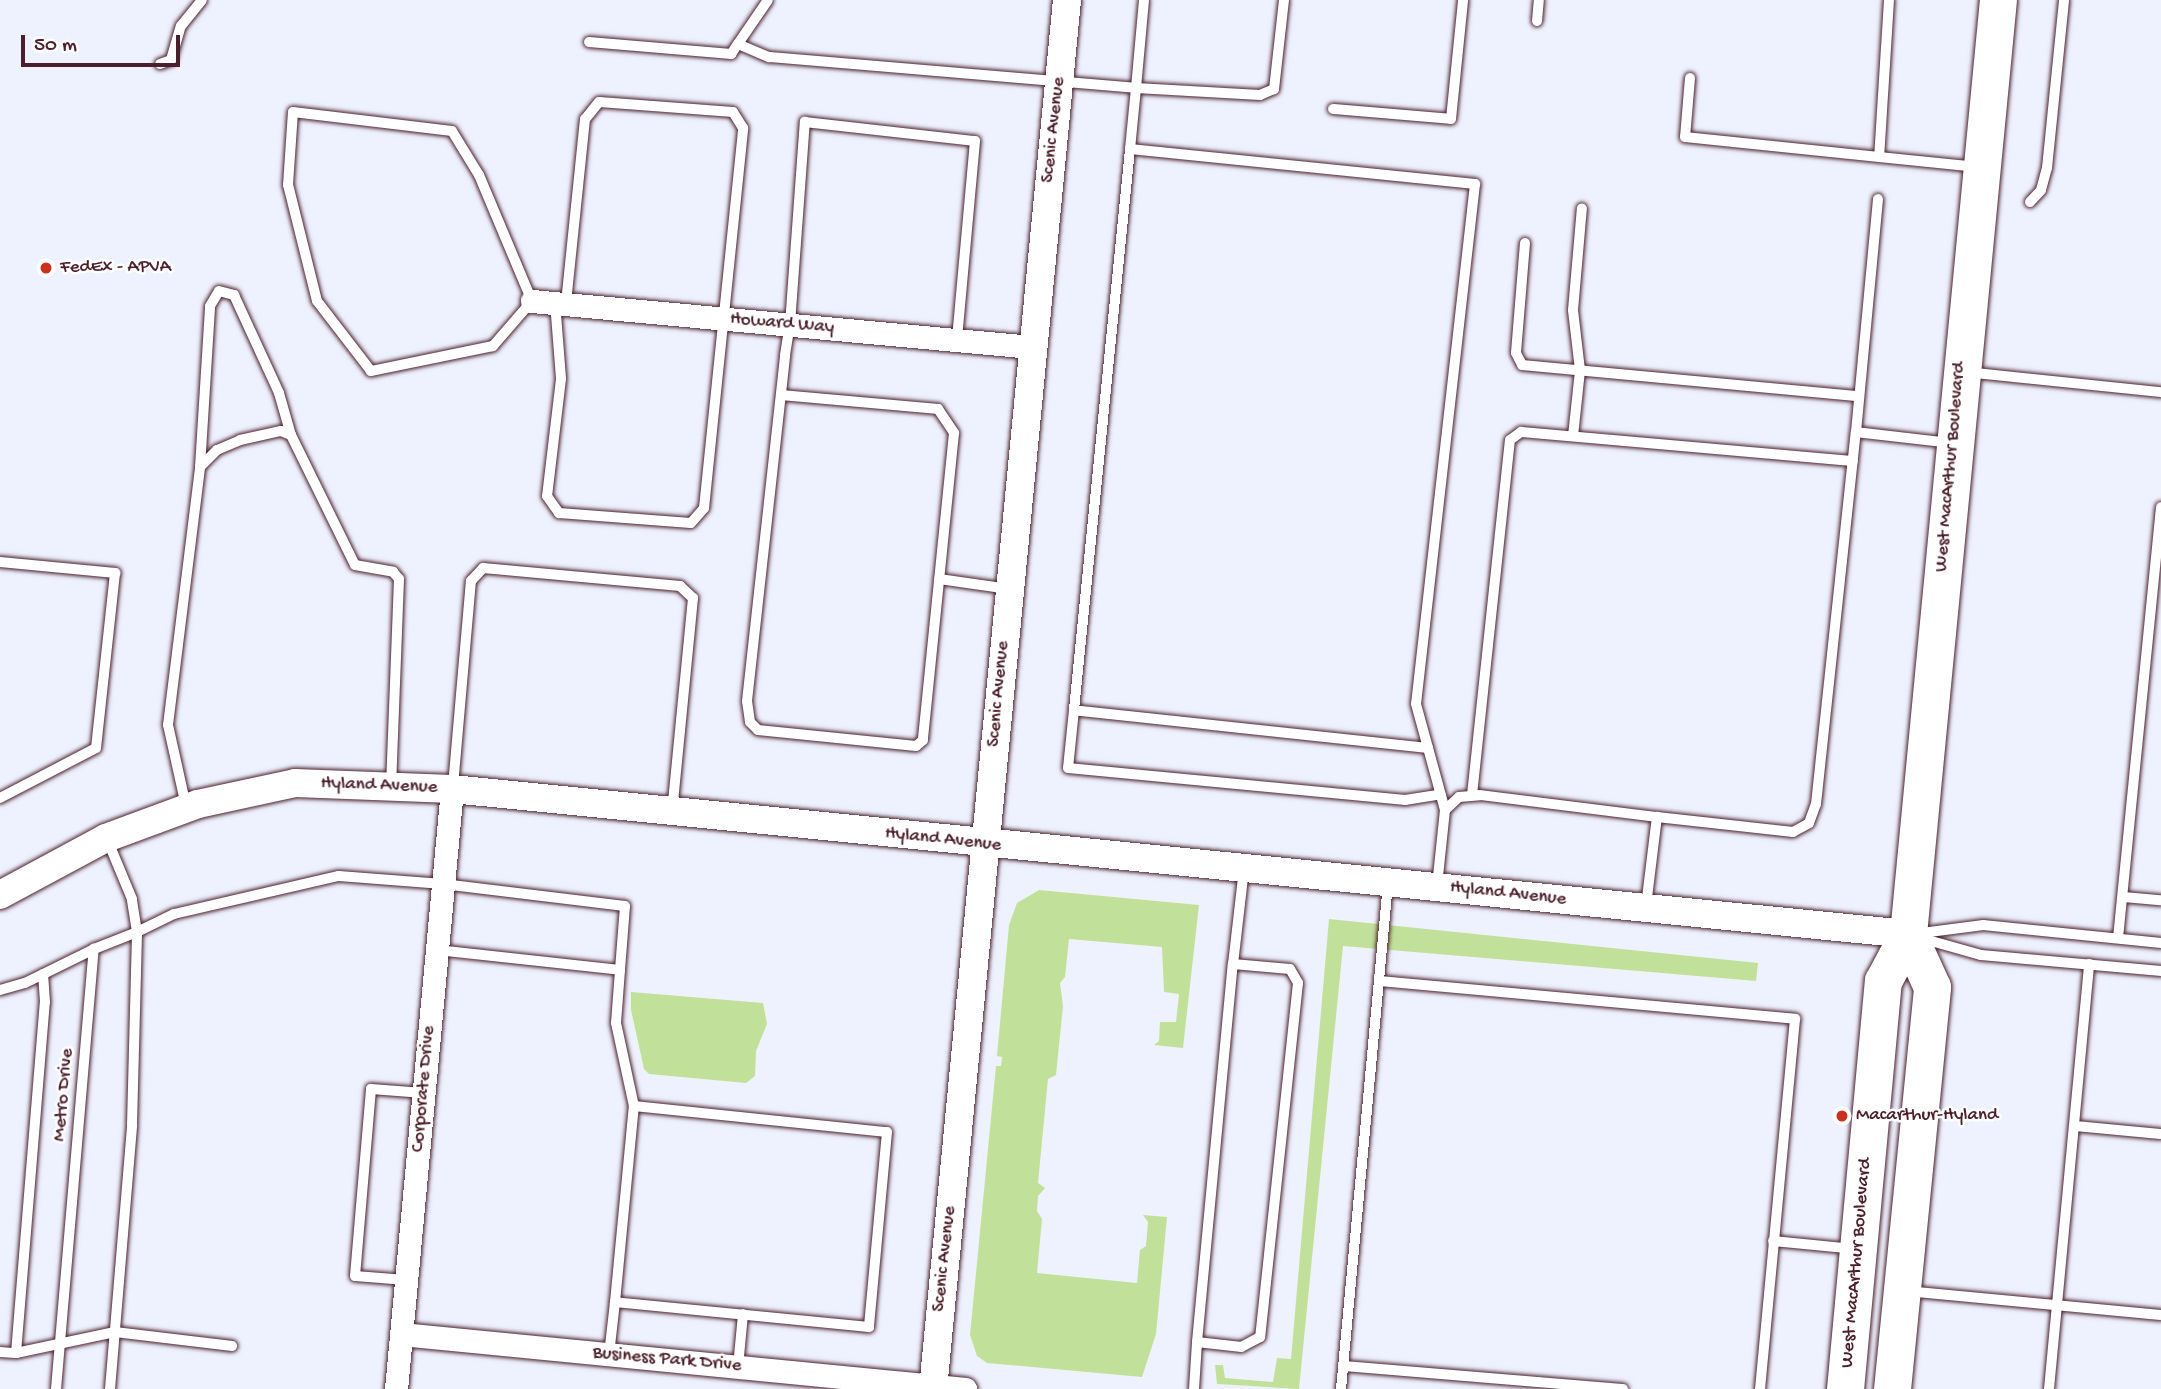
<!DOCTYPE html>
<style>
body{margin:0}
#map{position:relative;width:2161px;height:1389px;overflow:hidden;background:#fff;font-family:"Gochi Hand",sans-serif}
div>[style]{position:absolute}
.built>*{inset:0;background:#eef2fe}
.green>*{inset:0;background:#c1e19a}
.roads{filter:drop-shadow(0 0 2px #4a1f2b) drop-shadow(0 0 2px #4a1f2b)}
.service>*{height:10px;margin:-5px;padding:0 5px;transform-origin:5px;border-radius:5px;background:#fff}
.minor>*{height:23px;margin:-11.5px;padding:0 11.5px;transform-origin:11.5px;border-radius:11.5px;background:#fff}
.tertiary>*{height:28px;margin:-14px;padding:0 14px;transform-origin:14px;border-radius:14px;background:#fff}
.primary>*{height:37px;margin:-18.5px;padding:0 18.5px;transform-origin:18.5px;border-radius:18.5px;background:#fff}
.dots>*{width:19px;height:19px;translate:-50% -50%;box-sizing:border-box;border:4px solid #fff;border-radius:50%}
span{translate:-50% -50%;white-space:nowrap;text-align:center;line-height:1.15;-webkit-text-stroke:5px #fff;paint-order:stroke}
.street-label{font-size:19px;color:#4a1f2b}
.poi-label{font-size:19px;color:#4a1f2b}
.left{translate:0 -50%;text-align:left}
.scale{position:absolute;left:21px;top:35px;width:159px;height:32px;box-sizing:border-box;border:4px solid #4a1f2b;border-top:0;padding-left:9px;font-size:21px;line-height:24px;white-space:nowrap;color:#4a1f2b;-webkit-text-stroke:5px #fff;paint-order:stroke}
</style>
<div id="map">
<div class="built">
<div style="clip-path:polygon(0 0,2161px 0,2161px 1389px,0 1389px)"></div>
</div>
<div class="green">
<div style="clip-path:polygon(1039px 890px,1199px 905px,1183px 1048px,1154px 1045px,1159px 1041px,1160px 1022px,1176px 1022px,1179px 994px,1164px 992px,1162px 947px,1069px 939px,1065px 977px,1060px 983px,1063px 1006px,1056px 1075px,1048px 1079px,1038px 1183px,1045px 1188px,1038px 1196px,1037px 1211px,1042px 1219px,1037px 1273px,1137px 1283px,1140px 1250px,1146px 1246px,1148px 1222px,1143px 1215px,1167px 1217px,1156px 1334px,1142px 1377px,987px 1363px,977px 1356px,970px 1335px,996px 1066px,1001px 1066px,1002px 1057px,997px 1056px,1009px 925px,1017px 903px)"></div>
<div style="clip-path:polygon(1329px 919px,1758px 963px,1756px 981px,1343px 946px,1299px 1389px,1217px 1384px,1215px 1365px,1223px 1365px,1225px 1378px,1273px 1382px,1277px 1358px,1291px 1359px)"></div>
<div style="clip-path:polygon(631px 992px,763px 1003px,767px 1024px,756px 1051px,755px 1076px,746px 1083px,649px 1074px,644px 1069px,631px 1010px)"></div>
</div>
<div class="roads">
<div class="service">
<div style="left:1284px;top:0;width:90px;rotate:96.4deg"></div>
<div style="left:1274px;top:89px;width:15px;rotate:157deg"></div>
<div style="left:1260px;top:95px;width:124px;rotate:-176.8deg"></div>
<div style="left:1136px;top:88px;width:61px;rotate:95.6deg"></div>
<div style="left:1130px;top:149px;width:347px;rotate:5.8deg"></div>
<div style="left:1475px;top:184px;width:523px;rotate:96.47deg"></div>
<div style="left:1416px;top:704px;width:110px;rotate:74.7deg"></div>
<div style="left:1889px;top:0;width:157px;rotate:93.6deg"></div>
<div style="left:1879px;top:157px;width:99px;rotate:5.8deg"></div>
<div style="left:1537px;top:21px;width:21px;rotate:-85deg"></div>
<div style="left:589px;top:42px;width:143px;rotate:4.8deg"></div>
<div style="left:731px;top:54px;width:65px;rotate:-55.6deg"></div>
<div style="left:738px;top:44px;width:34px;rotate:23deg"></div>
<div style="left:769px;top:57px;width:368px;rotate:4.8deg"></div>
<div style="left:1136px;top:88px;width:88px;rotate:-84.8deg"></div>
<div style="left:160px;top:64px;width:12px;rotate:-20deg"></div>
<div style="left:171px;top:60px;width:35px;rotate:-74deg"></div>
<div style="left:181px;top:26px;width:33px;rotate:-51deg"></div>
<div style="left:1690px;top:78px;width:59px;rotate:94.8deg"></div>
<div style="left:1685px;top:137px;width:195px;rotate:5.9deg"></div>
<div style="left:1333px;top:109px;width:118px;rotate:4.8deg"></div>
<div style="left:1451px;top:119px;width:120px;rotate:-84.2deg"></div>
<div style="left:293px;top:112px;width:160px;rotate:6.8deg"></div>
<div style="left:452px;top:131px;width:52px;rotate:58.5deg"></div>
<div style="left:479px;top:175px;width:137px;rotate:67.2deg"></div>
<div style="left:532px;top:301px;width:60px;rotate:130.9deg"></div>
<div style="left:493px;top:346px;width:125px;rotate:168.4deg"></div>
<div style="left:371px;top:371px;width:88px;rotate:-127.6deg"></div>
<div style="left:317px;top:301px;width:120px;rotate:-104deg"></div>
<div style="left:288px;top:185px;width:73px;rotate:-86.1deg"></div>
<div style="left:2030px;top:202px;width:16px;rotate:-47deg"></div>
<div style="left:2041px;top:190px;width:23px;rotate:-75deg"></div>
<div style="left:2047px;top:168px;width:169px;rotate:-84.2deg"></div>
<div style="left:1525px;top:243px;width:110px;rotate:94.7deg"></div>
<div style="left:1516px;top:353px;width:13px;rotate:63deg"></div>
<div style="left:1522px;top:365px;width:338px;rotate:5.3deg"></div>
<div style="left:555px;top:302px;width:77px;rotate:85.5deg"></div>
<div style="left:561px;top:379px;width:118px;rotate:96.8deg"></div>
<div style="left:547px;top:496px;width:21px;rotate:55deg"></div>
<div style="left:559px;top:513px;width:132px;rotate:4.3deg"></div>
<div style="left:691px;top:523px;width:20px;rotate:-49deg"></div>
<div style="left:704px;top:508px;width:382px;rotate:-84.1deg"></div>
<div style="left:743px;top:128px;width:19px;rotate:-122deg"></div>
<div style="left:733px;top:112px;width:134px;rotate:-175.7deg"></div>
<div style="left:599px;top:102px;width:22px;rotate:129deg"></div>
<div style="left:585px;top:119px;width:186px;rotate:95.9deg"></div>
<div style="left:1966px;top:372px;width:196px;rotate:5.9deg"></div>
<div style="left:781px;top:395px;width:158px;rotate:5.1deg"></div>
<div style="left:938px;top:409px;width:29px;rotate:56deg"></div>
<div style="left:954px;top:433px;width:309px;rotate:95.8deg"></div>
<div style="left:923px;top:740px;width:9px;rotate:139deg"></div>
<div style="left:916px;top:746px;width:159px;rotate:-174.2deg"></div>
<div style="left:758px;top:730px;width:11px;rotate:-135deg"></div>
<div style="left:750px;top:722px;width:21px;rotate:-98deg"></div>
<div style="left:747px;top:701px;width:348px;rotate:-83.7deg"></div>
<div style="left:785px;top:355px;width:31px;rotate:-81deg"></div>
<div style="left:790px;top:324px;width:203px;rotate:-85.8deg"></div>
<div style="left:805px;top:122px;width:171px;rotate:6.4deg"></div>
<div style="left:975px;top:141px;width:200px;rotate:95.2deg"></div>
<div style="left:1856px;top:432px;width:234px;rotate:-84.6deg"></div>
<div style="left:1573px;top:436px;width:66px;rotate:-83.9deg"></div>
<div style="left:1580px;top:370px;width:60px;rotate:-96.7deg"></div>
<div style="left:1573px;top:310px;width:102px;rotate:-85deg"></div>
<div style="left:200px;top:467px;width:161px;rotate:-86.4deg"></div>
<div style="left:210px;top:306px;width:17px;rotate:-59deg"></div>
<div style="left:219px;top:291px;width:16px;rotate:15deg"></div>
<div style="left:234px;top:295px;width:108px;rotate:65.3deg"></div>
<div style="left:279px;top:393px;width:44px;rotate:74.1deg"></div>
<div style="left:0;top:562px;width:116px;rotate:5.5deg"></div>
<div style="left:115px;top:573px;width:176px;rotate:96.2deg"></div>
<div style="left:96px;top:748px;width:108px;rotate:152.5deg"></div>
<div style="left:939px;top:579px;width:71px;rotate:8.1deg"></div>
<div style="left:1074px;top:710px;width:564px;rotate:-84.3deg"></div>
<div style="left:1428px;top:748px;width:356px;rotate:-173.9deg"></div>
<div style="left:1074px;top:710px;width:58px;rotate:95.9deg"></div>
<div style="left:1068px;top:768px;width:339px;rotate:5.4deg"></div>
<div style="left:1405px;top:800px;width:36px;rotate:-9deg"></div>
<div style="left:453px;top:786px;width:206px;rotate:-85deg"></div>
<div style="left:471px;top:581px;width:18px;rotate:-47deg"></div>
<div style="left:483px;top:568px;width:198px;rotate:5.2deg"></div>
<div style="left:680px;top:586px;width:18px;rotate:43deg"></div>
<div style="left:693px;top:598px;width:214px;rotate:95.6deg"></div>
<div style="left:1472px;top:795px;width:357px;rotate:-83.9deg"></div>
<div style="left:1510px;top:440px;width:14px;rotate:-36deg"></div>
<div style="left:1521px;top:432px;width:333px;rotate:5deg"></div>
<div style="left:186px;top:806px;width:83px;rotate:-102.5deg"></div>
<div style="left:168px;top:725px;width:260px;rotate:-82.9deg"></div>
<div style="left:200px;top:467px;width:24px;rotate:-45deg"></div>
<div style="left:217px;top:450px;width:25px;rotate:-23deg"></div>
<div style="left:240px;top:440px;width:42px;rotate:-12.4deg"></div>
<div style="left:281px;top:431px;width:11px;rotate:22deg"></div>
<div style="left:291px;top:435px;width:145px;rotate:63.8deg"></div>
<div style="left:355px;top:565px;width:39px;rotate:10deg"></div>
<div style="left:393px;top:572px;width:9px;rotate:49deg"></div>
<div style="left:399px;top:579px;width:207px;rotate:92.2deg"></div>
<div style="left:1437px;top:886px;width:76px;rotate:-84deg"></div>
<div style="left:1445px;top:810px;width:19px;rotate:-43deg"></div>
<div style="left:1459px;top:797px;width:21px;rotate:-5deg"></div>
<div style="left:1480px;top:795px;width:178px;rotate:7.1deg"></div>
<div style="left:2123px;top:897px;width:38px;rotate:5deg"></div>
<div style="left:1646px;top:906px;width:90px;rotate:-83deg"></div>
<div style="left:1657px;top:817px;width:137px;rotate:6.3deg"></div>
<div style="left:1793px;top:832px;width:18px;rotate:-29deg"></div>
<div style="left:1809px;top:823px;width:20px;rotate:-70deg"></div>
<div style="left:1816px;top:804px;width:374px;rotate:-83.9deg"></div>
<div style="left:1856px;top:432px;width:96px;rotate:6.6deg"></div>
<div style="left:1914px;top:934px;width:70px;rotate:-7.4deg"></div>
<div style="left:1983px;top:925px;width:179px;rotate:5.8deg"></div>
<div style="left:1917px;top:937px;width:66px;rotate:15.7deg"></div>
<div style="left:1981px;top:955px;width:181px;rotate:5.1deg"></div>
<div style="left:2118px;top:938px;width:433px;rotate:-84.3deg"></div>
<div style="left:437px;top:950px;width:184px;rotate:6.2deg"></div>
<div style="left:620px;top:970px;width:53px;rotate:94.3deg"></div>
<div style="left:616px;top:1023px;width:85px;rotate:77.8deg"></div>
<div style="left:634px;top:1106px;width:254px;rotate:5.9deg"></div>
<div style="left:887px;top:1132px;width:196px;rotate:95.3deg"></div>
<div style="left:869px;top:1327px;width:255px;rotate:-174.4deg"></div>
<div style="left:615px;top:1302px;width:53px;rotate:96.5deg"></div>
<div style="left:1233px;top:964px;width:96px;rotate:-83.4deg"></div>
<div style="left:1379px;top:981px;width:418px;rotate:5.2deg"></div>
<div style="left:1795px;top:1019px;width:372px;rotate:95.4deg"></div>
<div style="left:0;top:990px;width:26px;rotate:-16deg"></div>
<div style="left:25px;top:983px;width:77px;rotate:-26.2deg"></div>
<div style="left:2075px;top:1126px;width:86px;rotate:5.3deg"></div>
<div style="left:1773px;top:1241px;width:81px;rotate:5.6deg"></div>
<div style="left:406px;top:1280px;width:51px;rotate:-175.5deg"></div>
<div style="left:355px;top:1276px;width:188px;rotate:-85.1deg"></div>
<div style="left:371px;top:1089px;width:53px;rotate:4.3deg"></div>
<div style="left:1906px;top:1291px;width:256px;rotate:5.4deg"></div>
<div style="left:615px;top:1302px;width:197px;rotate:-84.5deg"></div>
<div style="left:0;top:1352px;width:16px;rotate:4deg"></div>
<div style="left:16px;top:1353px;width:101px;rotate:-12deg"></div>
<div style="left:115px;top:1332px;width:118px;rotate:6.8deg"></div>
<div style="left:16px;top:1353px;width:352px;rotate:-85.3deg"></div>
<div style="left:45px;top:1002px;width:28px;rotate:-94deg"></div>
<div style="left:1343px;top:1366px;width:281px;rotate:4.7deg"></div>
<div style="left:738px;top:1367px;width:53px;rotate:-84.6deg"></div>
<div style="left:56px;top:1389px;width:442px;rotate:-85.1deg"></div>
<div style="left:94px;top:949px;width:46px;rotate:-21.6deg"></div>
<div style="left:137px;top:932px;width:33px;rotate:-99deg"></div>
<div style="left:132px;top:899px;width:65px;rotate:-112.6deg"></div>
<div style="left:110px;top:1389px;width:265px;rotate:-85.2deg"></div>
<div style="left:132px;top:1125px;width:193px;rotate:-88.5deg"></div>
<div style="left:137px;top:932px;width:41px;rotate:-25.9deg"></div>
<div style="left:174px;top:914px;width:169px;rotate:-13deg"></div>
<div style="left:339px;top:876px;width:104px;rotate:4.4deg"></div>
<div style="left:443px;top:884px;width:183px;rotate:6.9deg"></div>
<div style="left:625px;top:906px;width:64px;rotate:94.5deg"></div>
<div style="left:1194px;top:1389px;width:47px;rotate:-86.3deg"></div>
<div style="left:1197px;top:1342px;width:380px;rotate:-84.6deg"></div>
<div style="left:1233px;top:964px;width:57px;rotate:5deg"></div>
<div style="left:1290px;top:969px;width:16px;rotate:60deg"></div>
<div style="left:1298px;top:983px;width:356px;rotate:96.1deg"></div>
<div style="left:1260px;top:1337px;width:21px;rotate:152deg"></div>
<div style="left:1241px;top:1347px;width:44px;rotate:-173.5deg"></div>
<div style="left:1341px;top:1389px;width:508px;rotate:-84.69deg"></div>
<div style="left:2049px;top:1389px;width:427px;rotate:-84.6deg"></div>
</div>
<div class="minor">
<div style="left:532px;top:301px;width:502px;rotate:5.26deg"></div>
<div style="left:401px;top:1334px;width:567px;rotate:5.57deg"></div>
<div style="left:396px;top:1389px;width:603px;rotate:-84.67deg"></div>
</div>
<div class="tertiary">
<div style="left:0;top:895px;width:120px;rotate:-28.3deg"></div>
<div style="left:106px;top:838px;width:98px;rotate:-20.3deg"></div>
<div style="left:198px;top:804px;width:99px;rotate:-12.2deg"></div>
<div style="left:295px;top:783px;width:157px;rotate:2.2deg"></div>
<div style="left:452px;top:789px;width:1463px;rotate:5.69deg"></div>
<div style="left:933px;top:1389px;width:1395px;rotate:-84.49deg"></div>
</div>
<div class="primary">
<div style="left:1845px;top:1389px;width:410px;rotate:-84.7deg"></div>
<div style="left:1883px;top:981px;width:53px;rotate:-62deg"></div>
<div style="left:1908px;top:934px;width:938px;rotate:-84.5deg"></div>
<div style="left:1892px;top:1389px;width:404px;rotate:-84.3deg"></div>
<div style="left:1932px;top:987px;width:58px;rotate:-114.4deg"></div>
</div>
</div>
<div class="dots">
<div style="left:46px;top:268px;background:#c8321e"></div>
<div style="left:1842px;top:1116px;background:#c8321e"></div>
</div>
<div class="street-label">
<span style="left:1054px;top:130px;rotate:-84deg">Scenic Avenue</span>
<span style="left:782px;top:324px;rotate:5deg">Howard Way</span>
<span style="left:1951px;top:467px;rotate:-85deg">West MacArthur Boulevard</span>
<span style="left:999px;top:694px;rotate:-85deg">Scenic Avenue</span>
<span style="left:379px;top:786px;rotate:2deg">Hyland Avenue</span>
<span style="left:943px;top:840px;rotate:6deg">Hyland Avenue</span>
<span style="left:1508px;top:894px;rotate:6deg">Hyland Avenue</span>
<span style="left:424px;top:1089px;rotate:-85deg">Corporate Drive</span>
<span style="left:64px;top:1095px;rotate:-85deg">Metro Drive</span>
<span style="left:945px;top:1259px;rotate:-84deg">Scenic Avenue</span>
<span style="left:1857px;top:1263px;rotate:-85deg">West MacArthur Boulevard</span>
<span style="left:667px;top:1360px;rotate:5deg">Business Park Drive</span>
</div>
<div class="poi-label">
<span class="left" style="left:60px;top:268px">FedEx - APVA</span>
<span class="left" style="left:1856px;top:1116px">Macarthur-Hyland</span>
</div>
<div class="scale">50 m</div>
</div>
